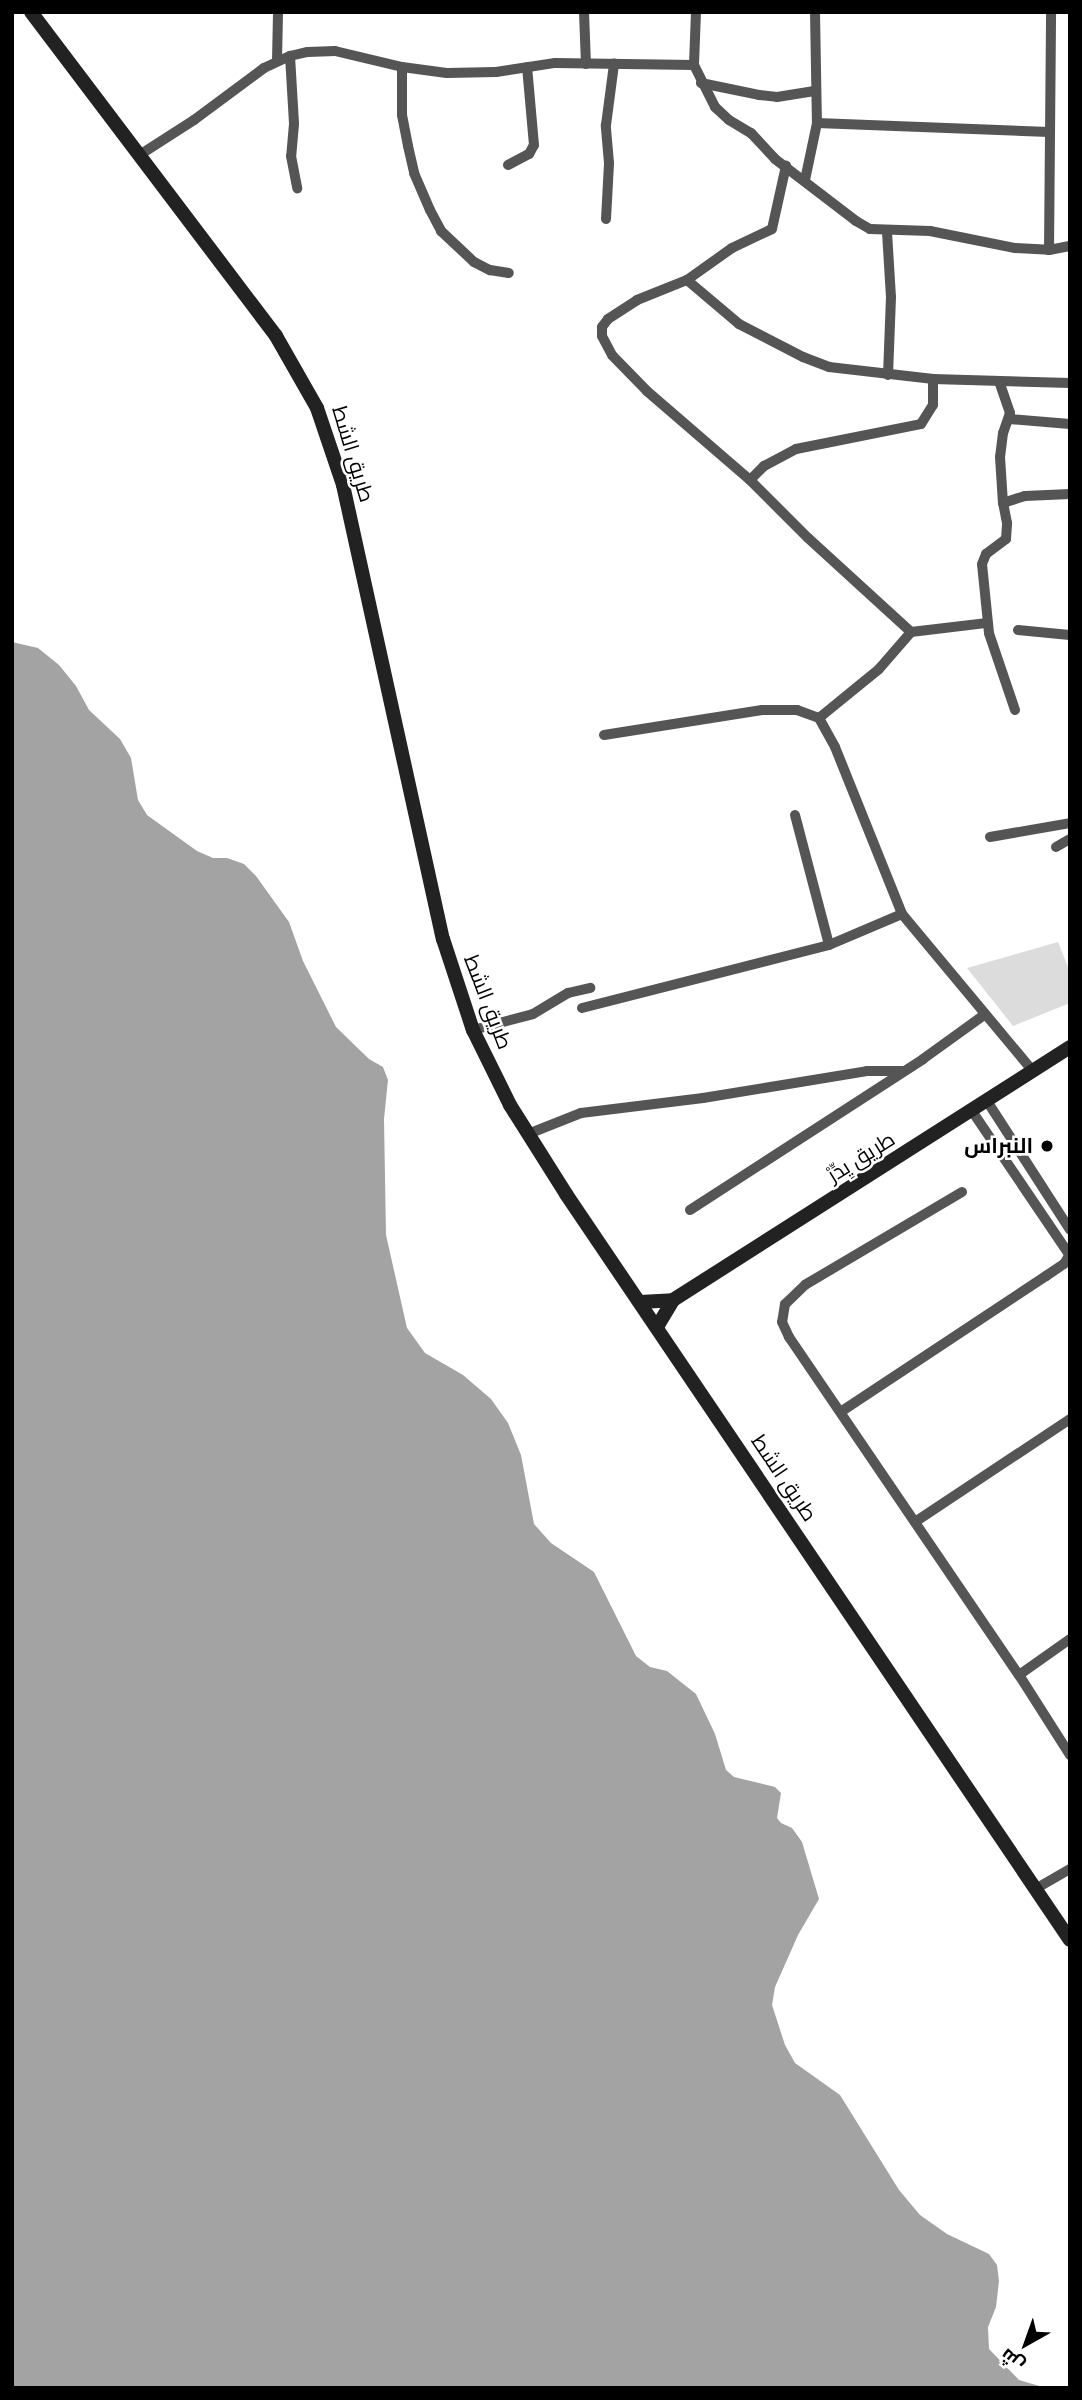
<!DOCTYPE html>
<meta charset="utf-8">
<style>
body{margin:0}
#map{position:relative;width:1082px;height:2400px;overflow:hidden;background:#fff;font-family:"Fira Sans Condensed",Cairo,sans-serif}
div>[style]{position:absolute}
.green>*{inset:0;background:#dcdcdc}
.water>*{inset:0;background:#a3a3a3}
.street>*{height:10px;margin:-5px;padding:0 5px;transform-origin:5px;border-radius:5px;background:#555}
.secondary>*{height:14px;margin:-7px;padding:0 7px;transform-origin:7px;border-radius:7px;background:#222}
.dots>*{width:19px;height:19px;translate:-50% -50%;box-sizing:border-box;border:4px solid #fff;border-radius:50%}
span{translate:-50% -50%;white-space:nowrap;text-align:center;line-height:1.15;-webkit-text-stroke:5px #fff;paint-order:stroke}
.street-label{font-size:21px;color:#000}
.poi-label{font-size:21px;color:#000;font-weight:700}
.right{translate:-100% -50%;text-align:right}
.frame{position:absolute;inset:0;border:14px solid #000;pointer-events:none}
.north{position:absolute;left:991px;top:2309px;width:70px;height:70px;-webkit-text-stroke:5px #fff;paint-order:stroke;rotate:220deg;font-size:19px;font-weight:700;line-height:28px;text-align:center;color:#000}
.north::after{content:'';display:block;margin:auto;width:24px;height:32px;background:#000;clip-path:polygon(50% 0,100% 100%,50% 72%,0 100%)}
</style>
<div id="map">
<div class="green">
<div style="clip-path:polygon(1058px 942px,1070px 972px,1070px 1003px,1013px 1026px,967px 968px)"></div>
</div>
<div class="water">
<div style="clip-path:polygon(12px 642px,38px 648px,59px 665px,76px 686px,89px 710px,120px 739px,131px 758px,138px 800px,147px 815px,197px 851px,213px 858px,227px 858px,244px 864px,256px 876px,289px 922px,303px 961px,336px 1027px,369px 1059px,383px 1067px,388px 1080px,384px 1119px,386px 1235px,407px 1328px,425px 1353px,463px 1375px,491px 1399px,508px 1423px,521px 1455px,534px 1524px,551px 1543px,594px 1572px,636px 1656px,650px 1667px,667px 1671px,696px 1694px,715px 1734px,726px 1770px,734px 1777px,775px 1787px,781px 1793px,777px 1818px,781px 1823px,792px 1828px,802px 1842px,819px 1899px,798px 1935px,775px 1987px,772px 2005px,785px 2045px,795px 2063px,840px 2095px,899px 2190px,920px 2215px,947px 2234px,989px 2254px,997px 2265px,999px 2281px,996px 2307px,988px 2327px,989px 2349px,1019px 2380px,1046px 2388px,12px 2388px)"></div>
</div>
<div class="street">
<div style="left:584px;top:12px;width:52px;rotate:87.8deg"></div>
<div style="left:696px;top:12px;width:53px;rotate:92.2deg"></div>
<div style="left:694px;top:65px;width:47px;rotate:63.4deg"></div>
<div style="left:715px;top:107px;width:19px;rotate:43deg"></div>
<div style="left:729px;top:120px;width:26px;rotate:31deg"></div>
<div style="left:751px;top:133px;width:35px;rotate:47deg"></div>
<div style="left:775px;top:159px;width:102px;rotate:37.4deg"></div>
<div style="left:856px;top:221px;width:16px;rotate:30deg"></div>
<div style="left:870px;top:229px;width:60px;rotate:1.9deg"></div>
<div style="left:930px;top:231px;width:87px;rotate:11.3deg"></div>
<div style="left:1015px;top:248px;width:34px;rotate:3deg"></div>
<div style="left:1049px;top:250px;width:21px;rotate:-11deg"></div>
<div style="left:815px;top:12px;width:111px;rotate:89deg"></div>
<div style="left:290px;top:56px;width:68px;rotate:86.6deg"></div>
<div style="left:294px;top:124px;width:32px;rotate:95deg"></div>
<div style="left:291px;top:156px;width:33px;rotate:79deg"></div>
<div style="left:277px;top:61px;width:49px;rotate:-88.8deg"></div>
<div style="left:402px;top:67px;width:48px;rotate:90deg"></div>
<div style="left:402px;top:115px;width:32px;rotate:79deg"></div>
<div style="left:408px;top:146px;width:28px;rotate:77deg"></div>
<div style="left:414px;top:173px;width:40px;rotate:66.6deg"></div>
<div style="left:430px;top:210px;width:24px;rotate:62deg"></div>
<div style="left:441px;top:231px;width:45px;rotate:43.2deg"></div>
<div style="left:474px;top:262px;width:18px;rotate:27deg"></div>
<div style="left:490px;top:270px;width:19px;rotate:9deg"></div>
<div style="left:701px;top:83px;width:59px;rotate:11.7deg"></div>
<div style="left:759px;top:95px;width:18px;rotate:6deg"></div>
<div style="left:777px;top:97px;width:38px;rotate:-9deg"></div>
<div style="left:138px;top:156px;width:67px;rotate:-32.7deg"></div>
<div style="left:194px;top:120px;width:87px;rotate:-36.6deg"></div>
<div style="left:264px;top:68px;width:29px;rotate:-25deg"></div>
<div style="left:290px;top:56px;width:18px;rotate:-13deg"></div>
<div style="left:308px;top:52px;width:27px;rotate:-2deg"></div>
<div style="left:335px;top:51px;width:69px;rotate:13.4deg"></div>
<div style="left:402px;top:67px;width:45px;rotate:7.6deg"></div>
<div style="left:447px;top:73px;width:49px;rotate:-1.2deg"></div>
<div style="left:496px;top:72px;width:60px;rotate:-8.7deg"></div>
<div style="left:555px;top:63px;width:139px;rotate:0.8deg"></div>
<div style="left:508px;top:165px;width:24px;rotate:-28deg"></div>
<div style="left:529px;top:154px;width:10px;rotate:-61deg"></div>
<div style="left:534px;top:145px;width:78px;rotate:-95.1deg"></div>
<div style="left:805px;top:180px;width:58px;rotate:-78.1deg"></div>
<div style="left:817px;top:123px;width:232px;rotate:2.2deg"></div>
<div style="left:606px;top:219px;width:56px;rotate:-86.9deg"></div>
<div style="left:609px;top:163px;width:38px;rotate:-95deg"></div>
<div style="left:606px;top:125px;width:62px;rotate:-82.5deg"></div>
<div style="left:887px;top:232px;width:65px;rotate:86.5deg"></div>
<div style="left:891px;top:297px;width:78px;rotate:92.2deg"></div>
<div style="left:1049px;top:250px;width:238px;rotate:-89.5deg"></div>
<div style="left:687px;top:280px;width:55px;rotate:-35.4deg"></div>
<div style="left:732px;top:248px;width:44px;rotate:-25.4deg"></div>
<div style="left:772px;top:229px;width:65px;rotate:-77.5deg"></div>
<div style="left:999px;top:381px;width:34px;rotate:71deg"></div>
<div style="left:1010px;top:413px;width:21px;rotate:109deg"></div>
<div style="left:1003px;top:433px;width:24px;rotate:97deg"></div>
<div style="left:1000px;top:457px;width:46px;rotate:86.3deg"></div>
<div style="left:1009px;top:419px;width:61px;rotate:4.7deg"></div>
<div style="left:750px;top:480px;width:20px;rotate:-45deg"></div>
<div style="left:764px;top:466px;width:36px;rotate:-28deg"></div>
<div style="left:796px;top:449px;width:127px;rotate:-11.3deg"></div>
<div style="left:921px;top:424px;width:22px;rotate:-58deg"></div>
<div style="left:933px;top:405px;width:26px;rotate:-90deg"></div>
<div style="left:1018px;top:630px;width:52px;rotate:5.5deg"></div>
<div style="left:911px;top:632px;width:139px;rotate:-137.6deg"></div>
<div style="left:808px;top:538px;width:82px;rotate:-135deg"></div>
<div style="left:750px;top:480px;width:136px;rotate:-139.2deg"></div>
<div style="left:647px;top:391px;width:50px;rotate:-134.2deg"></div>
<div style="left:612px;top:355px;width:21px;rotate:-118deg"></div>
<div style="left:602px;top:336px;width:9px;rotate:-90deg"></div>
<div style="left:602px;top:327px;width:10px;rotate:-53deg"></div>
<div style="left:608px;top:319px;width:35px;rotate:-33deg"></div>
<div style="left:637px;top:300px;width:54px;rotate:-21.8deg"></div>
<div style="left:687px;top:280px;width:68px;rotate:40.2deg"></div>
<div style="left:739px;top:324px;width:72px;rotate:27.3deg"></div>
<div style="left:803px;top:357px;width:28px;rotate:21deg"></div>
<div style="left:829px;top:367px;width:105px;rotate:6.6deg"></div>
<div style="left:933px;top:379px;width:137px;rotate:1.7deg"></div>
<div style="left:1015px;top:710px;width:81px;rotate:-108.7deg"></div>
<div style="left:989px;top:633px;width:69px;rotate:-95.8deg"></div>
<div style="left:982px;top:564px;width:11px;rotate:-68deg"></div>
<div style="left:986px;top:554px;width:25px;rotate:-37deg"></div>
<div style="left:1006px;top:539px;width:16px;rotate:-86deg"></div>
<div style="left:1007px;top:523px;width:20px;rotate:-101deg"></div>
<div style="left:1003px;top:503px;width:23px;rotate:-18deg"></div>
<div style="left:1025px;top:496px;width:45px;rotate:-2.5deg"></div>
<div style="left:819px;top:718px;width:77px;rotate:-39.2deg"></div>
<div style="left:879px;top:669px;width:49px;rotate:-49.1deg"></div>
<div style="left:911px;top:632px;width:77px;rotate:-6.8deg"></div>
<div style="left:604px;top:735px;width:160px;rotate:-9deg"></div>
<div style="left:762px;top:710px;width:35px"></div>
<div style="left:797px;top:710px;width:23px;rotate:20deg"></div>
<div style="left:819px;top:718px;width:33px;rotate:61deg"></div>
<div style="left:835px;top:747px;width:180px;rotate:68.1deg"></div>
<div style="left:902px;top:914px;width:204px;rotate:50.2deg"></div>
<div style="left:795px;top:815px;width:134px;rotate:75.3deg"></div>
<div style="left:990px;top:837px;width:81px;rotate:-9.9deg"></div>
<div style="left:1056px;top:847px;width:16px;rotate:-30deg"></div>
<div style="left:582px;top:1008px;width:255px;rotate:-14.3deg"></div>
<div style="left:829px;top:945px;width:79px;rotate:-23deg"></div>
<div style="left:473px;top:1030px;width:62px;rotate:-14.9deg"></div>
<div style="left:533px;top:1014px;width:41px;rotate:-31deg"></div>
<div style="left:568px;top:993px;width:23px;rotate:-13deg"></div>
<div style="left:987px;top:1101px;width:153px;rotate:57.2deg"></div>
<div style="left:972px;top:1111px;width:175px;rotate:55.9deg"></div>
<div style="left:528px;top:1134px;width:57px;rotate:-21.6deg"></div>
<div style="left:581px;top:1113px;width:123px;rotate:-7deg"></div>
<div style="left:703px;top:1098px;width:166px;rotate:-9.3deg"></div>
<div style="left:867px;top:1071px;width:37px"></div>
<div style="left:962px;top:1192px;width:182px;rotate:149.4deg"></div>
<div style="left:805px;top:1285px;width:28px;rotate:136deg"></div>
<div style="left:785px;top:1304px;width:18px;rotate:99deg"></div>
<div style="left:782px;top:1322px;width:17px;rotate:65deg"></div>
<div style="left:789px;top:1337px;width:409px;rotate:55.8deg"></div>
<div style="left:690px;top:1210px;width:278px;rotate:-32.9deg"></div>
<div style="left:923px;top:1059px;width:75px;rotate:-35.8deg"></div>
<div style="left:842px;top:1411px;width:245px;rotate:-33.5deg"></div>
<div style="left:1046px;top:1276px;width:22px;rotate:-34deg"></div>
<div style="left:1064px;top:1264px;width:12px;rotate:-59deg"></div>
<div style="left:915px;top:1522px;width:186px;rotate:-33.6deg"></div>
<div style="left:1070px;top:1639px;width:62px;rotate:144.8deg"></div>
<div style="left:1019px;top:1675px;width:95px;rotate:57.5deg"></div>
<div style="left:1037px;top:1888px;width:38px;rotate:-30deg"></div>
</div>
<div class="secondary">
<div style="left:31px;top:12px;width:406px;rotate:52.9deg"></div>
<div style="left:276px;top:336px;width:83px;rotate:60.3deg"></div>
<div style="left:317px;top:408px;width:81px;rotate:71.3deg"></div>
<div style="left:343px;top:485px;width:465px;rotate:77.6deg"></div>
<div style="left:443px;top:939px;width:96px;rotate:71.8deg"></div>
<div style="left:473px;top:1030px;width:84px;rotate:63.7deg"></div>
<div style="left:510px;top:1105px;width:105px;rotate:57.8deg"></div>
<div style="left:566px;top:1194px;width:900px;rotate:55.96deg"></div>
<div style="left:640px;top:1302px;width:33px;rotate:-3deg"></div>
<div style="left:657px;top:1327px;width:31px;rotate:-59deg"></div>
<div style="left:673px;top:1300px;width:471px;rotate:-32.5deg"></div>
</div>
<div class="dots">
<div style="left:1047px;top:1146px;background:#000"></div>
</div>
<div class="street-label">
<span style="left:353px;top:454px;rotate:73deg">طريق الشط</span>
<span style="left:488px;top:1002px;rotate:69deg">طريق الشط</span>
<span style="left:861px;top:1157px;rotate:-32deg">طريق يِدِّرْ</span>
<span style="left:784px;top:1478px;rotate:56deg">طريق الشط</span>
</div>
<div class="poi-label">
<span class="right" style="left:1033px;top:1146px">النبراس</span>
</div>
<div class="frame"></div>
<div class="north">ش</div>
</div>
